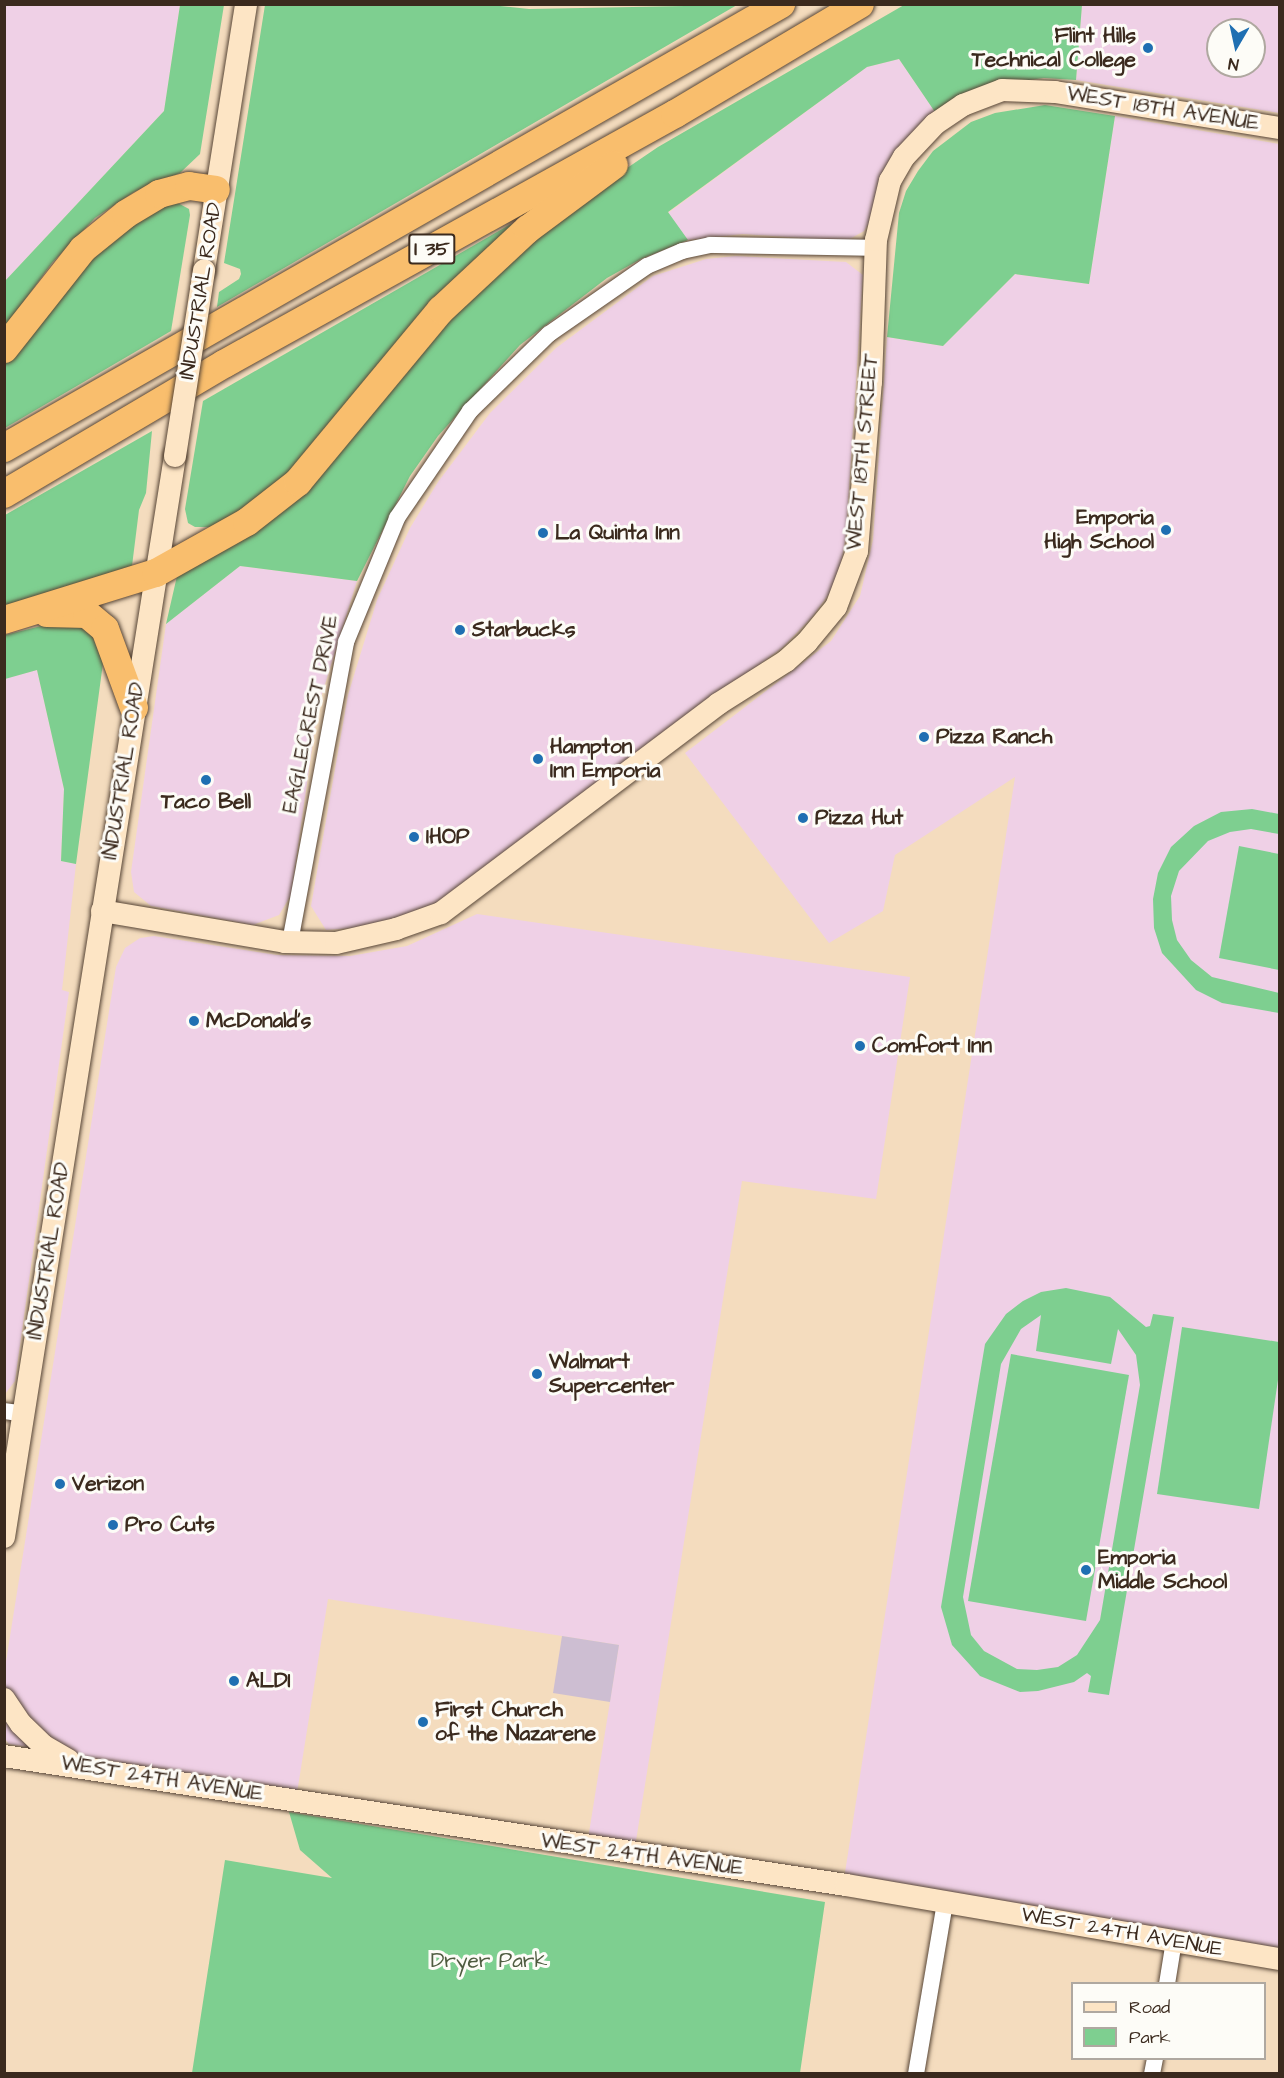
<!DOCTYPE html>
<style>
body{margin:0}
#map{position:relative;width:1284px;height:2078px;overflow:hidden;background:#f4dcbe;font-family:"Architects Daughter",sans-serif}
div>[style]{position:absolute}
.built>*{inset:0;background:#efd0e6}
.industrial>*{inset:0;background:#cdbed2}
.green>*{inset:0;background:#7ecf90}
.roads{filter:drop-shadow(0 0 2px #574536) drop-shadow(0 0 2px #574536)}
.street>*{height:16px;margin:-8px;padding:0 8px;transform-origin:8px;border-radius:8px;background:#fff}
.secondary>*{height:22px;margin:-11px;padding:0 11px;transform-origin:11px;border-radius:11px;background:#fde5c5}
.highway>*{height:28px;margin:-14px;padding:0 14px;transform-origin:14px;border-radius:14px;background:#f9be6d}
.bridges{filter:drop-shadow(0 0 2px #574536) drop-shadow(0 0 2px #574536)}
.secondary-bridge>*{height:22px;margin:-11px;padding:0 11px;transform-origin:11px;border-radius:11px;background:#fde5c5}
.dots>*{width:16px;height:16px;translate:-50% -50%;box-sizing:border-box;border:3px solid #fdfcf7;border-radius:50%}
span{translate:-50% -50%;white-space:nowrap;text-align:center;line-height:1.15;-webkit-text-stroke:6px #fdfcf7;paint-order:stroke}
.shield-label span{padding:2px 4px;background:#fdfcf7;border:2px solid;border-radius:4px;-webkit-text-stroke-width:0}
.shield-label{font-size:20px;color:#3b2a1e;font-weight:700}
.poi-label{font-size:21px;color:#3b2a1e;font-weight:700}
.right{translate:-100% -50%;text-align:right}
.left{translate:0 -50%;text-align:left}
.street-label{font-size:21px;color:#3b2a1e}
.park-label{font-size:21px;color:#4f5c40}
.frame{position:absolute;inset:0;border:6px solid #3b2a1e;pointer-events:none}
.legend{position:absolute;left:1071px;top:1982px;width:195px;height:78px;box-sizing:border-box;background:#fdfcf7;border:2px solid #afa8a0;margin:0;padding:8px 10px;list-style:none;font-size:18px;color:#3b2a1e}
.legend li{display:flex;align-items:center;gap:12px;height:30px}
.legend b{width:30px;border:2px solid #afa8a0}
.north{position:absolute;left:1206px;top:18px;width:60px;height:60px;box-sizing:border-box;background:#fdfcf7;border:2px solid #afa8a0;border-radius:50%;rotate:189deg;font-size:16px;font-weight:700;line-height:24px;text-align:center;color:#3b2a1e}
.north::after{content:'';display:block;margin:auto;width:21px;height:27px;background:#1f6fb2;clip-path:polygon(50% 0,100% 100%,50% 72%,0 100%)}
</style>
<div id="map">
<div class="built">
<div style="clip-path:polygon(5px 5px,180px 5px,164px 111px,5px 281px)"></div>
<div style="clip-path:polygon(evenodd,1082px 5px,1279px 5px,1279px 113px,1076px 80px,1082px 5px,1218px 30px,1254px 30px,1254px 66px,1218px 66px,1218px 30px)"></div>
<div style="clip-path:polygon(899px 59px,935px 112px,864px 231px,846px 241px,743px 234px,688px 240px,668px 213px,867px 67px)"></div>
<div style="clip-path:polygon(1115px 116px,1279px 144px,1279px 1952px,844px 1879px,1015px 777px,895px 855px,883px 911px,829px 943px,685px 753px,831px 641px,860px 596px,873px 540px,887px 337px,943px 346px,1015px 274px,1089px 284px)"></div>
<div style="clip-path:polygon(736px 256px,846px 262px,863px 275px,846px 535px,839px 575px,831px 591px,813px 616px,783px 647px,449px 897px,425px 911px,366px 927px,326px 930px,311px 906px,348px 695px,377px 600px,410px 528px,438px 482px,490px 413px,556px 348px,653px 276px,706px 259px)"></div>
<div style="clip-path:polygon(240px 566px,357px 581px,318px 707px,291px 895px,279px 915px,253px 925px,151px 906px,134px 892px,131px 872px,166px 624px)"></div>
<div style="clip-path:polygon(37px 670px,64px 789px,61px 861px,76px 864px,62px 990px,69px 992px,15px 1381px,5px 1394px,4px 679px)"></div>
<div style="clip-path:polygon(477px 914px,910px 977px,876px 1199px,742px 1181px,635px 1847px,588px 1839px,619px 1645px,328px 1599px,297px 1793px,9px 1744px,5px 1739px,5px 1668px,116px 967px,125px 948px,140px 938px,154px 936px,277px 955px,350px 956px,407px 946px)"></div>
</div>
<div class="industrial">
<div style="clip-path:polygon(562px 1636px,619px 1645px,610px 1702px,553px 1693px)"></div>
</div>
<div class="green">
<div style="clip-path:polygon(481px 4px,529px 9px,737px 5px,217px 307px,219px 292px,239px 279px,241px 274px,240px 269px,224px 263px,265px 5px)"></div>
<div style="clip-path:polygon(180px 5px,224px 5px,200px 154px,180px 173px,134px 192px,95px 218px,52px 263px,5px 327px,5px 281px,164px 111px)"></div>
<div style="clip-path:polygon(904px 5px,1082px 5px,1076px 80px,1044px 78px,1000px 84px,935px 112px,899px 59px,867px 67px,668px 212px,688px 240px,641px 259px,607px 278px,520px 345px,438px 436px,410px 476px,357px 581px,240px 566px,166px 624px,177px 576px,213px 553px,454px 308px,583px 198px,658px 147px)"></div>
<div style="clip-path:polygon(1045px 105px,1115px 116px,1089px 284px,1015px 274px,943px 346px,887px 337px,899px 213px,906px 191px,918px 171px,933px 151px,971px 122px,995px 113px)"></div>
<div style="clip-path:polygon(176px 202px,189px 209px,190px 215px,171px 331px,5px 428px,5px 358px,127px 219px)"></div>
<div style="clip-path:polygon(511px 224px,515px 230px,301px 468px,220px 527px,195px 527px,188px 523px,185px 509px,203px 401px)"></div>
<div style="clip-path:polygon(152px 431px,146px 493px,139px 510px,131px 574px,5px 611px,5px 515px)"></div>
<div style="clip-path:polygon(57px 622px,90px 630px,103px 663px,76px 864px,61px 861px,64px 789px,37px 670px,5px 679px,5px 635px)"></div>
<div style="clip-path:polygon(1252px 809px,1279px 814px,1279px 834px,1251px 829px,1230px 832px,1208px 841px,1179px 871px,1171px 896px,1172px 920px,1177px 940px,1191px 960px,1212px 977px,1279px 993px,1279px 1013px,1222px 1003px,1196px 990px,1162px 953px,1154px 928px,1153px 899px,1158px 873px,1171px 847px,1194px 826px,1221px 812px)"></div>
<div style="clip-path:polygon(1239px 846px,1279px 854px,1279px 970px,1219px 958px)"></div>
<div style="clip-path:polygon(evenodd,1066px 1288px,1110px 1297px,1146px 1327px,1150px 1326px,1153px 1314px,1174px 1317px,1109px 1695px,1088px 1692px,1091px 1676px,1087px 1673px,1074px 1682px,1038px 1691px,1020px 1692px,980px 1676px,952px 1645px,941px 1607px,985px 1344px,1006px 1314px,1023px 1301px,1041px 1292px,1066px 1288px,1041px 1315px,1036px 1351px,1111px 1364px,1118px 1329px,1136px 1355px,1140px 1385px,1100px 1620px,1077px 1655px,1058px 1667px,1037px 1670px,1017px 1669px,984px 1651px,971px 1635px,963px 1597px,1001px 1364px,1021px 1329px,1041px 1315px)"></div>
<div style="clip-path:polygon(1182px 1327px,1279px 1342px,1279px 1373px,1259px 1509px,1157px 1494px)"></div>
<div style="clip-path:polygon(1011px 1354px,1129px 1375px,1086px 1621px,968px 1601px)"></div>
<div style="clip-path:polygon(289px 1812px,825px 1902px,800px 2073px,192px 2073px,225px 1860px,332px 1878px,300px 1850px)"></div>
</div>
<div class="roads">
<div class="street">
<div style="left:290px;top:942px;width:305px;rotate:-79.4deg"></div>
<div style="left:346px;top:642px;width:134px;rotate:-67.6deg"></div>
<div style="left:397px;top:518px;width:130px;rotate:-55.7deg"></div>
<div style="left:470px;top:411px;width:110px;rotate:-44.3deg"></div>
<div style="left:549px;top:334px;width:119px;rotate:-34.8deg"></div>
<div style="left:647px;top:266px;width:38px;rotate:-23deg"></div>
<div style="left:682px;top:251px;width:29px;rotate:-12deg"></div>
<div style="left:710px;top:245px;width:165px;rotate:1deg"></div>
<div style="left:4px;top:1411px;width:21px;rotate:8deg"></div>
<div style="left:1167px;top:1984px;width:44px;rotate:-80.8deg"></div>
<div style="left:916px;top:2074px;width:174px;rotate:-80.4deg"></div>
<div style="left:1152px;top:2074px;width:16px;rotate:-79deg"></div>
</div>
<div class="secondary">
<div style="left:204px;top:270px;width:269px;rotate:-81deg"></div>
<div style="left:102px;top:911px;width:186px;rotate:9.6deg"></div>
<div style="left:285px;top:942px;width:51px;rotate:1.1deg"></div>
<div style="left:336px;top:943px;width:62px;rotate:-13.1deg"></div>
<div style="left:396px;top:929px;width:48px;rotate:-19.6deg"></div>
<div style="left:441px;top:913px;width:347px;rotate:-37deg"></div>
<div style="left:718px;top:704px;width:80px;rotate:-32.3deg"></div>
<div style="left:786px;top:661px;width:28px;rotate:-42deg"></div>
<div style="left:807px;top:642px;width:45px;rotate:-50.4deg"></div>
<div style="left:836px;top:607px;width:60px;rotate:-69.4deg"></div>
<div style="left:857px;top:551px;width:170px;rotate:-85.3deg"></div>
<div style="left:871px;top:382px;width:142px;rotate:-88deg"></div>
<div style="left:876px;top:240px;width:61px;rotate:-76.7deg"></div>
<div style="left:890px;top:181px;width:28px;rotate:-60deg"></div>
<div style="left:904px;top:157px;width:45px;rotate:-46.8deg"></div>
<div style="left:935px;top:124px;width:34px;rotate:-34deg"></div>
<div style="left:963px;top:105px;width:42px;rotate:-21deg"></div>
<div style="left:1002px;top:90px;width:53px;rotate:2.2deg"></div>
<div style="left:1055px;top:92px;width:228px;rotate:9.1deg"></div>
<div style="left:4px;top:1537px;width:1094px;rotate:-81.01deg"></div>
<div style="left:4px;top:1699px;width:30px;rotate:56deg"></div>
<div style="left:21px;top:1724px;width:32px;rotate:44deg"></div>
<div style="left:44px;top:1746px;width:28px;rotate:30deg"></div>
<div style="left:4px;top:1756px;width:852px;rotate:8.71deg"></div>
<div style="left:846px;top:1885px;width:440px;rotate:9.7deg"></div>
</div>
<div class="highway">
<div style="left:4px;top:349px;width:127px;rotate:-51.7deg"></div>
<div style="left:83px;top:249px;width:55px;rotate:-39.1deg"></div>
<div style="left:126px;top:214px;width:39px;rotate:-31deg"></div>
<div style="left:159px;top:194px;width:31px;rotate:-15deg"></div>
<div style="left:189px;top:186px;width:27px;rotate:8deg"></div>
<div style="left:4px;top:448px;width:895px;rotate:-29.74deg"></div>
<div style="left:4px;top:494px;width:256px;rotate:-30.6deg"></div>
<div style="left:224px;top:364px;width:516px;rotate:-29deg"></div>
<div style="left:675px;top:114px;width:215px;rotate:-30.7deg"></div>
<div style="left:47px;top:613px;width:40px;rotate:1.4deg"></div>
<div style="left:87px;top:614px;width:23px;rotate:40deg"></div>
<div style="left:105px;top:629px;width:84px;rotate:69.8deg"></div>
<div style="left:4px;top:620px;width:159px;rotate:-17.2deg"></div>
<div style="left:156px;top:573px;width:104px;rotate:-29.3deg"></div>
<div style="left:247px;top:522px;width:65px;rotate:-38.1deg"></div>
<div style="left:298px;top:482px;width:224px;rotate:-50.3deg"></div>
<div style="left:441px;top:310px;width:119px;rotate:-43deg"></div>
<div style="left:528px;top:229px;width:107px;rotate:-36.7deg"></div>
</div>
</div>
<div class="bridges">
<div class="secondary-bridge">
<div style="left:175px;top:456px;width:188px;rotate:-81.1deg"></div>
</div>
</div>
<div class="dots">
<div style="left:1148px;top:48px;background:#1f6fb2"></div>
<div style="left:1166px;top:530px;background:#1f6fb2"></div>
<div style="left:543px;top:533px;background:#1f6fb2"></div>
<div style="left:460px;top:630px;background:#1f6fb2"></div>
<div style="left:924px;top:737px;background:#1f6fb2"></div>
<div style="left:538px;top:759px;background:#1f6fb2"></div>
<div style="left:206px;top:780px;background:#1f6fb2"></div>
<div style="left:803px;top:818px;background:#1f6fb2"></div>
<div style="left:414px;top:837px;background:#1f6fb2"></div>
<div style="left:194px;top:1021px;background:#1f6fb2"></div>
<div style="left:860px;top:1046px;background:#1f6fb2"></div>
<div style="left:537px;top:1374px;background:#1f6fb2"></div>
<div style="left:60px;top:1484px;background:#1f6fb2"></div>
<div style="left:113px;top:1525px;background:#1f6fb2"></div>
<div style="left:1086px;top:1570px;background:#1f6fb2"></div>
<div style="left:234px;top:1681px;background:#1f6fb2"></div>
<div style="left:423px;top:1722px;background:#1f6fb2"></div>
</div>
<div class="shield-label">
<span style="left:432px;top:249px">I 35</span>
</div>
<div class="poi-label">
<span class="right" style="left:1136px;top:48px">Flint Hills<br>Technical College</span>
<span class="right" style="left:1154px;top:530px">Emporia<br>High School</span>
<span class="left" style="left:555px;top:533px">La Quinta Inn</span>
<span class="left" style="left:472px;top:630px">Starbucks</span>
<span class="left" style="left:936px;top:737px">Pizza Ranch</span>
<span class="left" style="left:550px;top:759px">Hampton<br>Inn Emporia</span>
<span style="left:206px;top:802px">Taco Bell</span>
<span class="left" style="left:815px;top:818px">Pizza Hut</span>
<span class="left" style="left:426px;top:837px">IHOP</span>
<span class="left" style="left:206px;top:1021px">McDonald's</span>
<span class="left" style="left:872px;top:1046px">Comfort Inn</span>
<span class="left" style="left:549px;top:1374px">Walmart<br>Supercenter</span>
<span class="left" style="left:72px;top:1484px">Verizon</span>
<span class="left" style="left:125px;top:1525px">Pro Cuts</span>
<span class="left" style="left:1098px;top:1570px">Emporia<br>Middle School</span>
<span class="left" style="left:246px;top:1681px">ALDI</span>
<span class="left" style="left:435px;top:1722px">First Church<br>of the Nazarene</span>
</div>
<div class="street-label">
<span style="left:1163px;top:109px;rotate:9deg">WEST 18TH AVENUE</span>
<span style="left:201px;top:291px;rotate:-81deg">INDUSTRIAL ROAD</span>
<span style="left:863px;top:452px;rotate:-85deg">WEST 18TH STREET</span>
<span style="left:311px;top:714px;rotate:-78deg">EAGLECREST DRIVE</span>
<span style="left:124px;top:771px;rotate:-81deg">INDUSTRIAL ROAD</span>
<span style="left:49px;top:1251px;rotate:-81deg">INDUSTRIAL ROAD</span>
<span style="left:162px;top:1779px;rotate:9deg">WEST 24TH AVENUE</span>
<span style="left:642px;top:1855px;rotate:8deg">WEST 24TH AVENUE</span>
<span style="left:1122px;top:1932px;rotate:10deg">WEST 24TH AVENUE</span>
</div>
<div class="park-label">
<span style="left:489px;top:1961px">Dryer Park</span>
</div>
<div class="frame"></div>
<ul class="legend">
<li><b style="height:8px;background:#fde5c5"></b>Road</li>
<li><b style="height:16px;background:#7ecf90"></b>Park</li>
</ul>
<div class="north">N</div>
</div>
